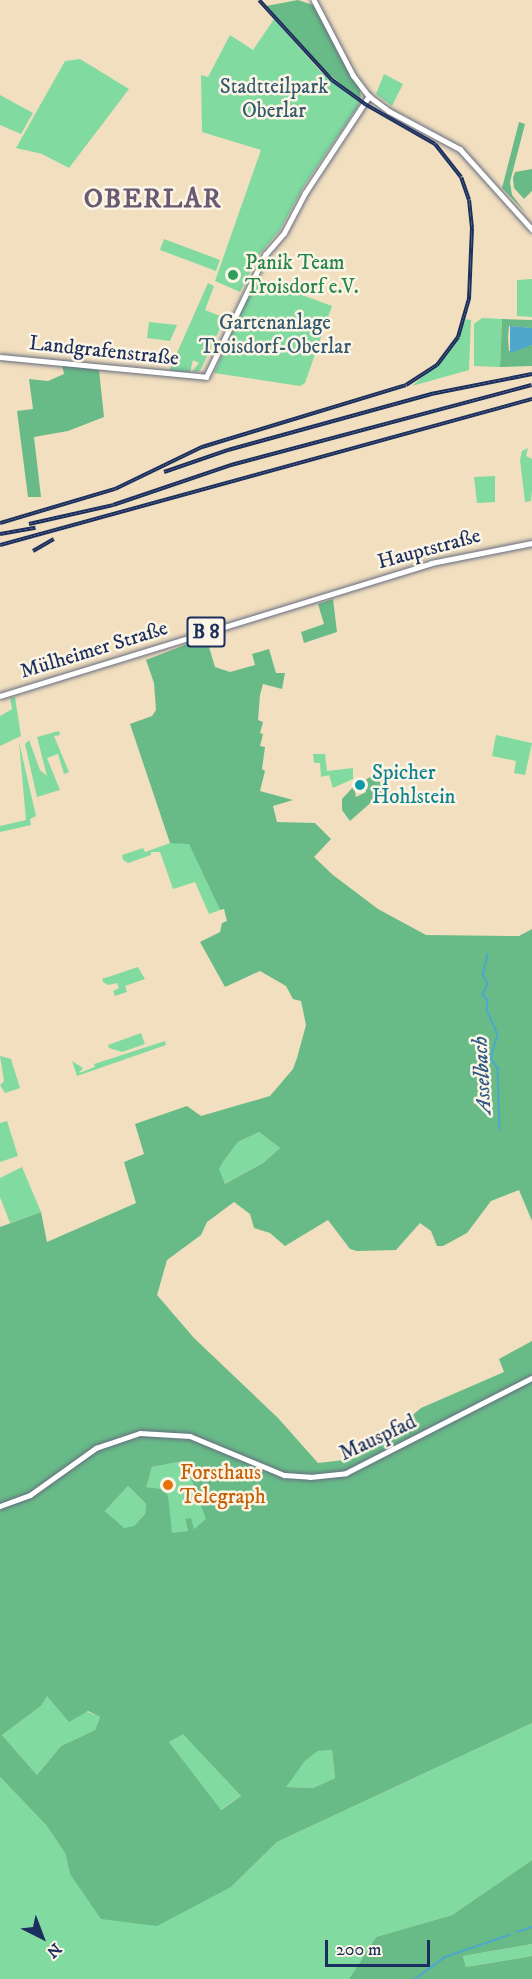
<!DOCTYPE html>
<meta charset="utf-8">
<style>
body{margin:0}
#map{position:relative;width:532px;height:1979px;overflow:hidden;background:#f2dfbf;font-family:"IM FELL DW Pica",serif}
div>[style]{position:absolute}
.green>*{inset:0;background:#81dba1}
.forest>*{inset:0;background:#68bb87}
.water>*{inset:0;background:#4ea7cc}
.stream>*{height:1.5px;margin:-0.75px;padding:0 0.75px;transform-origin:0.75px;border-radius:0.75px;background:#4ea7cc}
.roads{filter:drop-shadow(0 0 2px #666d80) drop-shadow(0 0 2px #666d80)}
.secondary>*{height:4.5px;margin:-2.25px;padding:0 2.25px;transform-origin:2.25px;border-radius:2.25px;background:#fff}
.primary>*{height:5px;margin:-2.5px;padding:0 2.5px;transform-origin:2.5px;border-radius:2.5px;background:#fff}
.rail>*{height:4px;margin-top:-2px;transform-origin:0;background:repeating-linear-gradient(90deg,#fcf5e5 0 4.5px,#1b2f5e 0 9px);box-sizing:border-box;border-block:2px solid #1b2f5e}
.dots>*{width:16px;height:16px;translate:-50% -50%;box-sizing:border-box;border:3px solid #fcf5e5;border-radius:50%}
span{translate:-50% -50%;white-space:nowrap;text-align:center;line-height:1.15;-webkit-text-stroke:5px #fcf5e5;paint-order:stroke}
.shield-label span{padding:2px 4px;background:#fcf5e5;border:2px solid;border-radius:4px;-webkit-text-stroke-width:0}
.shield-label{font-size:20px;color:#1b2f5e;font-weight:700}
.park-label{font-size:21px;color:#345a6f}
.leisure-label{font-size:21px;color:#27864d}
.left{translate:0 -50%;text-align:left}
.street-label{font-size:21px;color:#1b2f5e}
.culture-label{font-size:21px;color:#0d838f}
.food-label{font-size:21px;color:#c56008}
.water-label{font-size:22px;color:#2d5984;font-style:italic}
.district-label{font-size:27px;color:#695973;font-weight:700;letter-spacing:1.5px}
.north{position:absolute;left:12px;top:1907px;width:60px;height:60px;-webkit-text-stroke:4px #fcf5e5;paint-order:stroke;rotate:138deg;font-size:16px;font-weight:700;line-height:24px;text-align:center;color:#1b2f5e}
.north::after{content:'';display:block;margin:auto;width:21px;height:27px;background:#1b2f5e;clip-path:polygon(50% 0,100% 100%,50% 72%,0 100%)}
.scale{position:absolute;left:325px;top:1940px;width:105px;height:27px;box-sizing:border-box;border:3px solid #1b2f5e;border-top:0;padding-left:8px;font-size:18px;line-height:21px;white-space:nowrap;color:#1b2f5e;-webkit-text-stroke:4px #fcf5e5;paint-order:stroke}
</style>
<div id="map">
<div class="green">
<div style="clip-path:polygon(274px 19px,321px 72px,360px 103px,304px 186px,280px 230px,258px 256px,240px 292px,215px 281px,261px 150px,202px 132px,201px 75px,208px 77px,230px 35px,253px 50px)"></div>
<div style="clip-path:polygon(80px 59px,129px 89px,69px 168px,42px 154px,16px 148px,65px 61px)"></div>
<div style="clip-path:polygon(384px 74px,403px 84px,392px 106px,376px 94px)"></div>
<div style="clip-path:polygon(0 95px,33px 113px,21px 134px,0 125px)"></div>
<div style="clip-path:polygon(164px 239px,220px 260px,216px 271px,160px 250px)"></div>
<div style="clip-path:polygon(256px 278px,332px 306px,305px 383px,300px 386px,214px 373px)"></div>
<div style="clip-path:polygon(532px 279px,532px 317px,517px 316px,517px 280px)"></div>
<div style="clip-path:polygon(208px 283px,214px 286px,205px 310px,225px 318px,201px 369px,199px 371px,192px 372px,199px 363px,193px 360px,190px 372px,169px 371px)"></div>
<div style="clip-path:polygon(482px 318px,502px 319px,500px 367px,474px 366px,474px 324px)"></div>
<div style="clip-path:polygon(466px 319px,471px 320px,469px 370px,412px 386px,447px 355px)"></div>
<div style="clip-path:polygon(149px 322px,177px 325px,170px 341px,147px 338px)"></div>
<div style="clip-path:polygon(528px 448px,526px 456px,532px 459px,532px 490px,531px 501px,525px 502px,520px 460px,522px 451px)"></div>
<div style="clip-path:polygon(495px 476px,495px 502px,477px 503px,474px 477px)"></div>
<div style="clip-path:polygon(15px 697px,21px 736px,0 746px,0 716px,12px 709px,10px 698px)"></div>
<div style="clip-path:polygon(59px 731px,60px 735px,54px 736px,69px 772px,64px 774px,58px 754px,47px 758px,60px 790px,37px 797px,25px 744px,29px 740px,40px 770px,47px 776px,37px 737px)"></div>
<div style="clip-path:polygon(496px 735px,532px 743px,525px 775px,514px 773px,516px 761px,492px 756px)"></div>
<div style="clip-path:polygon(19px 742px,36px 816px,30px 819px,31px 825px,0 832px,0 826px,26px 820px)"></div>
<div style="clip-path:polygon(313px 754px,325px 754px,327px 771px,353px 768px,353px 779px,333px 788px,329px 775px,321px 777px,320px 763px,314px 763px)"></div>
<div style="clip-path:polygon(170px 843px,189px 843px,220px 910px,209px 914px,195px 882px,173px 889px,160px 852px,151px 852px,151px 855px,128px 863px,123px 860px,122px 855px,143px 848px,145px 852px)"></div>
<div style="clip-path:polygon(138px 967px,145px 979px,125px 986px,127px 992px,115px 996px,113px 991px,119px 988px,117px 983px,108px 985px,103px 982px,102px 979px)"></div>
<div style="clip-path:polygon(141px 1033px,145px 1044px,122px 1052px,109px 1048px,108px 1045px)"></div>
<div style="clip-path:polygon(165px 1041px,166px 1045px,77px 1076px,72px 1061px,83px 1068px,79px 1073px,95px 1067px,94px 1064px)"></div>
<div style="clip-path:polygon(0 1056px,11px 1059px,20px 1088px,5px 1093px,0 1085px,4px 1081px)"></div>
<div style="clip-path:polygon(7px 1121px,18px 1156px,0 1162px,0 1123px)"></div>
<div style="clip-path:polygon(259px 1132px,280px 1148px,263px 1163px,225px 1184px,218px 1169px,223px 1162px,238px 1142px)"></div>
<div style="clip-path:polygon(22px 1167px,41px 1212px,10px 1223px,0 1197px,0 1178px)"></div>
<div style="clip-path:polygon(178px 1462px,189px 1473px,207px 1519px,194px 1529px,185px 1519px,188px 1531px,172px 1534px,163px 1489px,145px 1487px,152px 1467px)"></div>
<div style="clip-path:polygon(128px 1486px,146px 1504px,145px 1514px,134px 1526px,124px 1529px,105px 1511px)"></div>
<div style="clip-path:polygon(47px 1695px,100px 1717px,95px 1730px,61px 1746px,37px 1775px,2px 1735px,41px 1706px)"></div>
<div style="clip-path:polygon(532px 1723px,532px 1860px,452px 1915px,376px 1937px,349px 1979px,0 1979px,0 1777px,46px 1825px,65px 1853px,70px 1874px,231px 1887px,277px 1842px)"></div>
<div style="clip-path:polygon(183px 1733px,241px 1796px,220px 1810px,169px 1742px)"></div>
<div style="clip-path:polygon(332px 1750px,335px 1778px,313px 1788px,285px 1787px,305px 1761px,318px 1751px)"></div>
<div style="clip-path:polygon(532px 1944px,532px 1956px,466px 1967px,463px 1956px)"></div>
</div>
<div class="forest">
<div style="clip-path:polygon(298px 0,313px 5px,323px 21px,360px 89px,361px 101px,317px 64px,266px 6px)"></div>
<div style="clip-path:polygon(519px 122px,525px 124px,510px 182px,512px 195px,526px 213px,502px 188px)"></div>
<div style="clip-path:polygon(532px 169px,532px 191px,524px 199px,514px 188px,513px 178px,515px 172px)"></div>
<div style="clip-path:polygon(502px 319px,532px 320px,532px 328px,509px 326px,508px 338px,509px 351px,532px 345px,532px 366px,500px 367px)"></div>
<div style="clip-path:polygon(62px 365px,99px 370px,104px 417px,68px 431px,34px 437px,41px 497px,28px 497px,17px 411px,33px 409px,29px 379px,48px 381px,64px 374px)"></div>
<div style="clip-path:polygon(333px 599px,337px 632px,304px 643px,301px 632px,324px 624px,318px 604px)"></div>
<div style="clip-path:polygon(evenodd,206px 637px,215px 667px,230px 672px,255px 665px,252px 654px,269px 649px,276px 673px,285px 673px,282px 689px,263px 684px,260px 695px,258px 720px,263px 722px,260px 733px,263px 734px,260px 746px,265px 747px,262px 769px,265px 771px,260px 791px,293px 800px,273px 806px,277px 822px,315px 823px,331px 839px,314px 857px,333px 875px,378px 909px,426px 935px,519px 936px,532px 929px,532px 1221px,519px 1190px,491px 1201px,467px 1233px,443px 1246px,437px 1246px,431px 1231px,420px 1223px,396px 1250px,357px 1251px,350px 1249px,328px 1220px,285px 1246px,270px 1233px,254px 1228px,250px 1214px,234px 1202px,207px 1222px,201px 1235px,167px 1260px,157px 1295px,194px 1338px,278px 1418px,318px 1463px,344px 1460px,391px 1433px,421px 1408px,504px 1372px,499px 1359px,532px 1341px,532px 1723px,277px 1842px,231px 1887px,157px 1926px,101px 1919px,70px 1874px,65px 1853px,46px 1825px,0 1777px,0 1227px,41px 1212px,47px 1242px,136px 1203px,124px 1162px,144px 1154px,135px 1124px,187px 1106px,201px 1116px,270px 1096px,293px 1069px,297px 1058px,306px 1025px,301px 1001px,293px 999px,286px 986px,260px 971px,225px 987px,200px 942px,220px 932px,222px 923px,227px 921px,224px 909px,220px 910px,189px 844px,170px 843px,130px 724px,152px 716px,156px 710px,154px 683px,146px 660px,206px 637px,259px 1132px,280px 1148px,263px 1163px,225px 1184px,219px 1169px,223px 1162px,238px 1142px,259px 1132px,206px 637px,178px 1462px,189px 1473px,206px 1519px,194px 1529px,191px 1518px,185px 1519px,188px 1531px,172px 1533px,168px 1496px,163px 1489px,146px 1487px,152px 1467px,178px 1462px,206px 637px,128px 1486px,146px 1504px,145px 1514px,134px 1526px,124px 1528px,105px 1511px,128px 1486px,206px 637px,47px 1696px,69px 1722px,88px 1711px,100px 1717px,95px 1730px,61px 1746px,37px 1775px,2px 1735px,41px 1706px,47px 1696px,206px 637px,183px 1734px,241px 1796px,221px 1810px,169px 1742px,183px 1734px,206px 637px,332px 1750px,335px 1778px,313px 1788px,286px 1787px,305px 1761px,318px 1751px,332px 1750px)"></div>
<div style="clip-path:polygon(375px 774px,385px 790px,350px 821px,342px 810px,342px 799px,354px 786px,356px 797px,366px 792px,362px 782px)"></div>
<div style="clip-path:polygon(532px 1860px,532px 1944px,463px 1956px,466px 1967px,532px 1956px,532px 1979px,349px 1979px,376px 1937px,452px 1915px)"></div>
</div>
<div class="water">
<div style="clip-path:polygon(510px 326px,532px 328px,532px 345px,510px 353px)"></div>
</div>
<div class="stream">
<div style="left:488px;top:954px;width:22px;rotate:103deg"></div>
<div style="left:483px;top:975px;width:10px;rotate:61deg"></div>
<div style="left:488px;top:984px;width:12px;rotate:114deg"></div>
<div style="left:483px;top:995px;width:7px;rotate:45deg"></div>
<div style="left:488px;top:1000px;width:10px;rotate:96deg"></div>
<div style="left:487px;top:1010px;width:27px;rotate:66deg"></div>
<div style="left:498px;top:1035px;width:25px;rotate:106deg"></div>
<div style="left:491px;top:1059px;width:11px;rotate:52deg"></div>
<div style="left:498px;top:1068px;width:62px;rotate:88.2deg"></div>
<div style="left:517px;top:1932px;width:16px;rotate:-18deg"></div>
<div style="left:415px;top:1979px;width:37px;rotate:-36deg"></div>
<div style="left:445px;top:1957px;width:68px;rotate:-19deg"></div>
</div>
<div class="roads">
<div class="secondary">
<div style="left:314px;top:0;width:85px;rotate:62.5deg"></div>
<div style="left:353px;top:75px;width:26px;rotate:53deg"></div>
<div style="left:369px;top:96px;width:25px;rotate:37deg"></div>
<div style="left:389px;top:111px;width:81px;rotate:28.2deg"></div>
<div style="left:460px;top:149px;width:108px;rotate:48deg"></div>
<div style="left:0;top:357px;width:207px;rotate:5.5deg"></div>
<div style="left:206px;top:377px;width:136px;rotate:-64.2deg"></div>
<div style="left:265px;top:255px;width:29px;rotate:-49deg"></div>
<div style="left:284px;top:233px;width:45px;rotate:-62.3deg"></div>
<div style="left:305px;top:193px;width:116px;rotate:-56.6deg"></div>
<div style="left:0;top:1506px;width:32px;rotate:-20deg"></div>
<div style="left:30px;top:1495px;width:81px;rotate:-35.5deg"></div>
<div style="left:96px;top:1448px;width:46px;rotate:-18.8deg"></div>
<div style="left:140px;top:1433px;width:50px;rotate:3.4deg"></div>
<div style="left:190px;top:1436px;width:102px;rotate:22.5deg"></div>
<div style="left:284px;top:1475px;width:26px;rotate:4deg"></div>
<div style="left:310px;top:1477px;width:36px;rotate:-6deg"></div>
<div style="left:346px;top:1473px;width:209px;rotate:-27.1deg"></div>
</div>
<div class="primary">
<div style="left:0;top:696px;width:451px;rotate:-17.1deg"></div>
<div style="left:431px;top:563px;width:103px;rotate:-11.2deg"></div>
</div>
</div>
<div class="rail">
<div style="left:164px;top:472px;width:68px;rotate:-19deg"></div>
<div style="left:228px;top:450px;width:211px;rotate:-15.4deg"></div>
<div style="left:431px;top:394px;width:103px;rotate:-11.2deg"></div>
<div style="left:0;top:523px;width:120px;rotate:-16.5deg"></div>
<div style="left:115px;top:489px;width:97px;rotate:-25.8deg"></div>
<div style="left:202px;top:447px;width:213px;rotate:-16.9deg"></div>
<div style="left:406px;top:385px;width:37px;rotate:-33deg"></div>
<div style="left:437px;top:365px;width:35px;rotate:-53deg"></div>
<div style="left:458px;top:337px;width:40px;rotate:-74deg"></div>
<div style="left:469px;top:299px;width:71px;rotate:-87.6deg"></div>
<div style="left:472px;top:228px;width:28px;rotate:-96deg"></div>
<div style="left:469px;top:200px;width:24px;rotate:-109deg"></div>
<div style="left:461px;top:177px;width:42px;rotate:-128.2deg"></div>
<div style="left:435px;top:144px;width:81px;rotate:-150.3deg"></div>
<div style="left:365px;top:104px;width:41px;rotate:-144deg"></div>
<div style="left:332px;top:80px;width:108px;rotate:-132.4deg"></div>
<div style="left:29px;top:524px;width:86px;rotate:-12.7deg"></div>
<div style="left:113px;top:505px;width:125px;rotate:-18.7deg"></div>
<div style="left:231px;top:465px;width:311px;rotate:-14.9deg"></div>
<div style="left:0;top:534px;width:36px;rotate:-10deg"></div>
<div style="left:0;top:545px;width:552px;rotate:-15.35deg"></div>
<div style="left:33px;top:551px;width:24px;rotate:-30deg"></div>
</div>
<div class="dots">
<div style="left:233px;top:275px;background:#2e9e5b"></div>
<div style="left:360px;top:785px;background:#0f9aa8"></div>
<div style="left:168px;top:1485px;background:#e8710a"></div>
</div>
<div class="shield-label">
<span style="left:206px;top:632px">B 8</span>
</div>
<div class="park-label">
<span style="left:274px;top:99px">Stadtteilpark<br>Oberlar</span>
<span style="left:275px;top:335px">Gartenanlage<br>Troisdorf-Oberlar</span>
</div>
<div class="leisure-label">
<span class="left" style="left:245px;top:275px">Panik Team<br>Troisdorf e.V.</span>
</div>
<div class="street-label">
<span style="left:104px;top:351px;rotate:6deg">Landgrafenstraße</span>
<span style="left:429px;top:549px;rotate:-15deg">Hauptstraße</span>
<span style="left:94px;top:650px;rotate:-17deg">Mülheimer Straße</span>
<span style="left:378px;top:1438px;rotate:-25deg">Mauspfad</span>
</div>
<div class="culture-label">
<span class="left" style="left:372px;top:785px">Spicher<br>Hohlstein</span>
</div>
<div class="food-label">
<span class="left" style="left:180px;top:1485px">Forsthaus<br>Telegraph</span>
</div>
<div class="water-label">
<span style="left:482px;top:1075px;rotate:-93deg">Asselbach</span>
</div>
<div class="district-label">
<span style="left:153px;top:200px">OBERLAR</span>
</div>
<div class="north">N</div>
<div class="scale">200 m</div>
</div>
